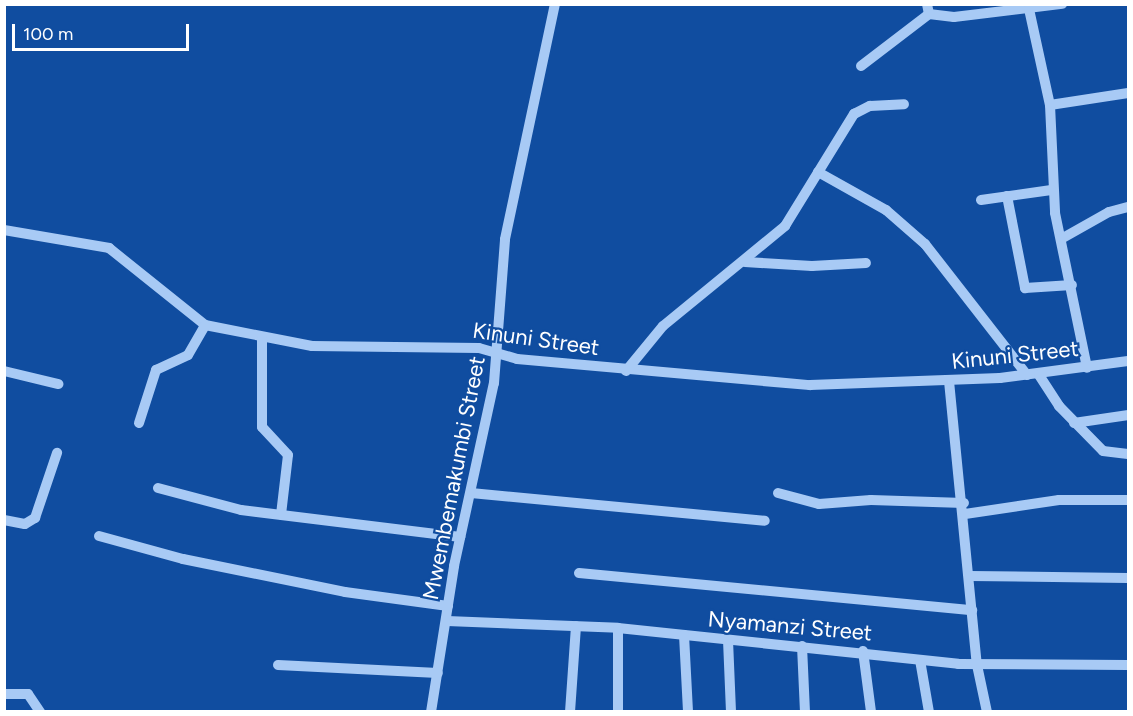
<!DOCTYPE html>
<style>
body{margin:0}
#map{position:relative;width:1133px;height:716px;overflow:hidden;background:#104da0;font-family:Figtree,sans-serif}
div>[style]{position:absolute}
.minor>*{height:10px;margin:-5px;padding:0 5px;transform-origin:5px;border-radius:5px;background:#a8caf5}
span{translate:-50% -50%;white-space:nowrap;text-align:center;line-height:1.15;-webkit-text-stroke:4.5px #104da0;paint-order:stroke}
.street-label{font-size:22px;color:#fff}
.frame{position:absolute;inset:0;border:6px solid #fff;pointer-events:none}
.scale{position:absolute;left:12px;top:24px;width:177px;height:27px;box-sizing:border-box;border:3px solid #fff;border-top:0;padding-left:8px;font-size:18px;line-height:21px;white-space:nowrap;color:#fff;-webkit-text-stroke:4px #104da0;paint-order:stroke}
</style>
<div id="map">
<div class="minor">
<div style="left:927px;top:4px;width:10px;rotate:79deg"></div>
<div style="left:929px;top:14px;width:25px;rotate:7deg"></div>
<div style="left:954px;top:17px;width:109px;rotate:-6.9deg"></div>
<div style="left:1029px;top:9px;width:98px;rotate:77.7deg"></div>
<div style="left:1050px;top:105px;width:108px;rotate:87.3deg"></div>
<div style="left:1055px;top:213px;width:158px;rotate:78.3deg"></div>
<div style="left:861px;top:66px;width:86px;rotate:-37.4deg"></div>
<div style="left:1050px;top:105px;width:79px;rotate:-8.7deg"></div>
<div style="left:818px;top:172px;width:78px;rotate:29.2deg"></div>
<div style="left:886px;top:210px;width:52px;rotate:41.1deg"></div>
<div style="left:925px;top:244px;width:166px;rotate:52.1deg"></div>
<div style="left:1007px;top:196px;width:94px;rotate:78.9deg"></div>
<div style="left:1025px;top:288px;width:47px;rotate:-3.7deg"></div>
<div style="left:981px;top:200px;width:71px;rotate:-8.1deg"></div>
<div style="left:4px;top:230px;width:107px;rotate:9.7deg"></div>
<div style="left:109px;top:248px;width:123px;rotate:38.7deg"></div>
<div style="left:205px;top:325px;width:109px;rotate:11.1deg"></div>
<div style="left:312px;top:346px;width:167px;rotate:0.7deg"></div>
<div style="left:479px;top:348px;width:40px;rotate:16deg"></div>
<div style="left:517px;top:359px;width:294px;rotate:5.1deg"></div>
<div style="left:810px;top:385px;width:190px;rotate:-2.1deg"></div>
<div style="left:1000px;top:378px;width:129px;rotate:-7.6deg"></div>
<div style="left:1061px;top:239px;width:55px;rotate:-29.4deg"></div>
<div style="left:1109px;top:212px;width:20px;rotate:-15deg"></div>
<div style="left:745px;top:262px;width:67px;rotate:3.4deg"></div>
<div style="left:812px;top:266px;width:54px;rotate:-3.2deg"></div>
<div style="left:262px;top:338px;width:89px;rotate:90deg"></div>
<div style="left:262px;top:427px;width:38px;rotate:47deg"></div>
<div style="left:288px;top:455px;width:60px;rotate:96.7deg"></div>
<div style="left:4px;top:371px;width:56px;rotate:13.5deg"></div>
<div style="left:626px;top:371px;width:58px;rotate:-50.6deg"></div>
<div style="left:663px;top:326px;width:158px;rotate:-39.3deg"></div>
<div style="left:785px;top:226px;width:132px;rotate:-58.4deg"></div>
<div style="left:854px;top:114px;width:18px;rotate:-27deg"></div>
<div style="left:870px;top:106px;width:34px;rotate:-3deg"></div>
<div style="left:1039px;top:375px;width:37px;rotate:57deg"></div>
<div style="left:1059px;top:406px;width:63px;rotate:45.6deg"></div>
<div style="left:1103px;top:451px;width:25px;rotate:7deg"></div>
<div style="left:949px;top:381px;width:285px;rotate:84.4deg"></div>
<div style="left:977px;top:665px;width:48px;rotate:78deg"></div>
<div style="left:139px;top:423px;width:56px;rotate:-72.2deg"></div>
<div style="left:156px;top:370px;width:35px;rotate:-25deg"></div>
<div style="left:188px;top:355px;width:34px;rotate:-60deg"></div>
<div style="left:1074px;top:423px;width:55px;rotate:-8.4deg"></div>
<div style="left:158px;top:488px;width:86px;rotate:14.8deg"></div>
<div style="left:241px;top:510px;width:221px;rotate:7deg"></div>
<div style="left:471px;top:493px;width:295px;rotate:5.4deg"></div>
<div style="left:778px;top:493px;width:42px;rotate:15deg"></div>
<div style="left:819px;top:504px;width:52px;rotate:-4.4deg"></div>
<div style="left:871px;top:500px;width:93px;rotate:1.8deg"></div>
<div style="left:965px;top:514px;width:95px;rotate:-8.5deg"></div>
<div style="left:1059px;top:500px;width:69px"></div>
<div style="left:4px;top:520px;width:21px;rotate:11deg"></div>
<div style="left:25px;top:524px;width:12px;rotate:-31deg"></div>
<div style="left:35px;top:518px;width:69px;rotate:-71.3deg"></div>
<div style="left:99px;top:536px;width:87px;rotate:15.3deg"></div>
<div style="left:183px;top:559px;width:165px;rotate:11.5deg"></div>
<div style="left:345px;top:592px;width:104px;rotate:7.7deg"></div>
<div style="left:579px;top:573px;width:395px;rotate:5.4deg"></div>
<div style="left:970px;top:576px;width:158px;rotate:0.7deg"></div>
<div style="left:447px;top:621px;width:171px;rotate:2.3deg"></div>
<div style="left:618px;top:628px;width:342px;rotate:6deg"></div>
<div style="left:958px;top:664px;width:170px;rotate:0.3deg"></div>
<div style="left:684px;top:635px;width:77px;rotate:87deg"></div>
<div style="left:728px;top:640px;width:72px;rotate:87.6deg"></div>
<div style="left:802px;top:646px;width:66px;rotate:87.4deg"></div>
<div style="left:863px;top:651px;width:62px;rotate:82.5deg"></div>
<div style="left:920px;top:660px;width:53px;rotate:80.2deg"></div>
<div style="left:278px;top:665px;width:160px;rotate:2.9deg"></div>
<div style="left:4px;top:694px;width:24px"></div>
<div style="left:28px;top:694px;width:22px;rotate:56deg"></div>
<div style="left:431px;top:712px;width:148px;rotate:-81deg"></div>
<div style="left:454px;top:566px;width:187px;rotate:-77.7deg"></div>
<div style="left:494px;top:383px;width:144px;rotate:-85.6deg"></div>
<div style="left:505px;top:239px;width:240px;rotate:-78deg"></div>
<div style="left:570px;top:712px;width:86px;rotate:-86deg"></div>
<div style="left:618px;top:712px;width:84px;rotate:-90deg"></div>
</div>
<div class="street-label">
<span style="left:536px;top:339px;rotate:8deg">Kinuni Street</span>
<span style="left:1015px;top:355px;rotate:-6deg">Kinuni Street</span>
<span style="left:454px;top:478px;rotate:-79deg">Mwembemakumbi Street</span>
<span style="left:790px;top:626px;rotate:5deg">Nyamanzi Street</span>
</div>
<div class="frame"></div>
<div class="scale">100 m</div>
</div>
